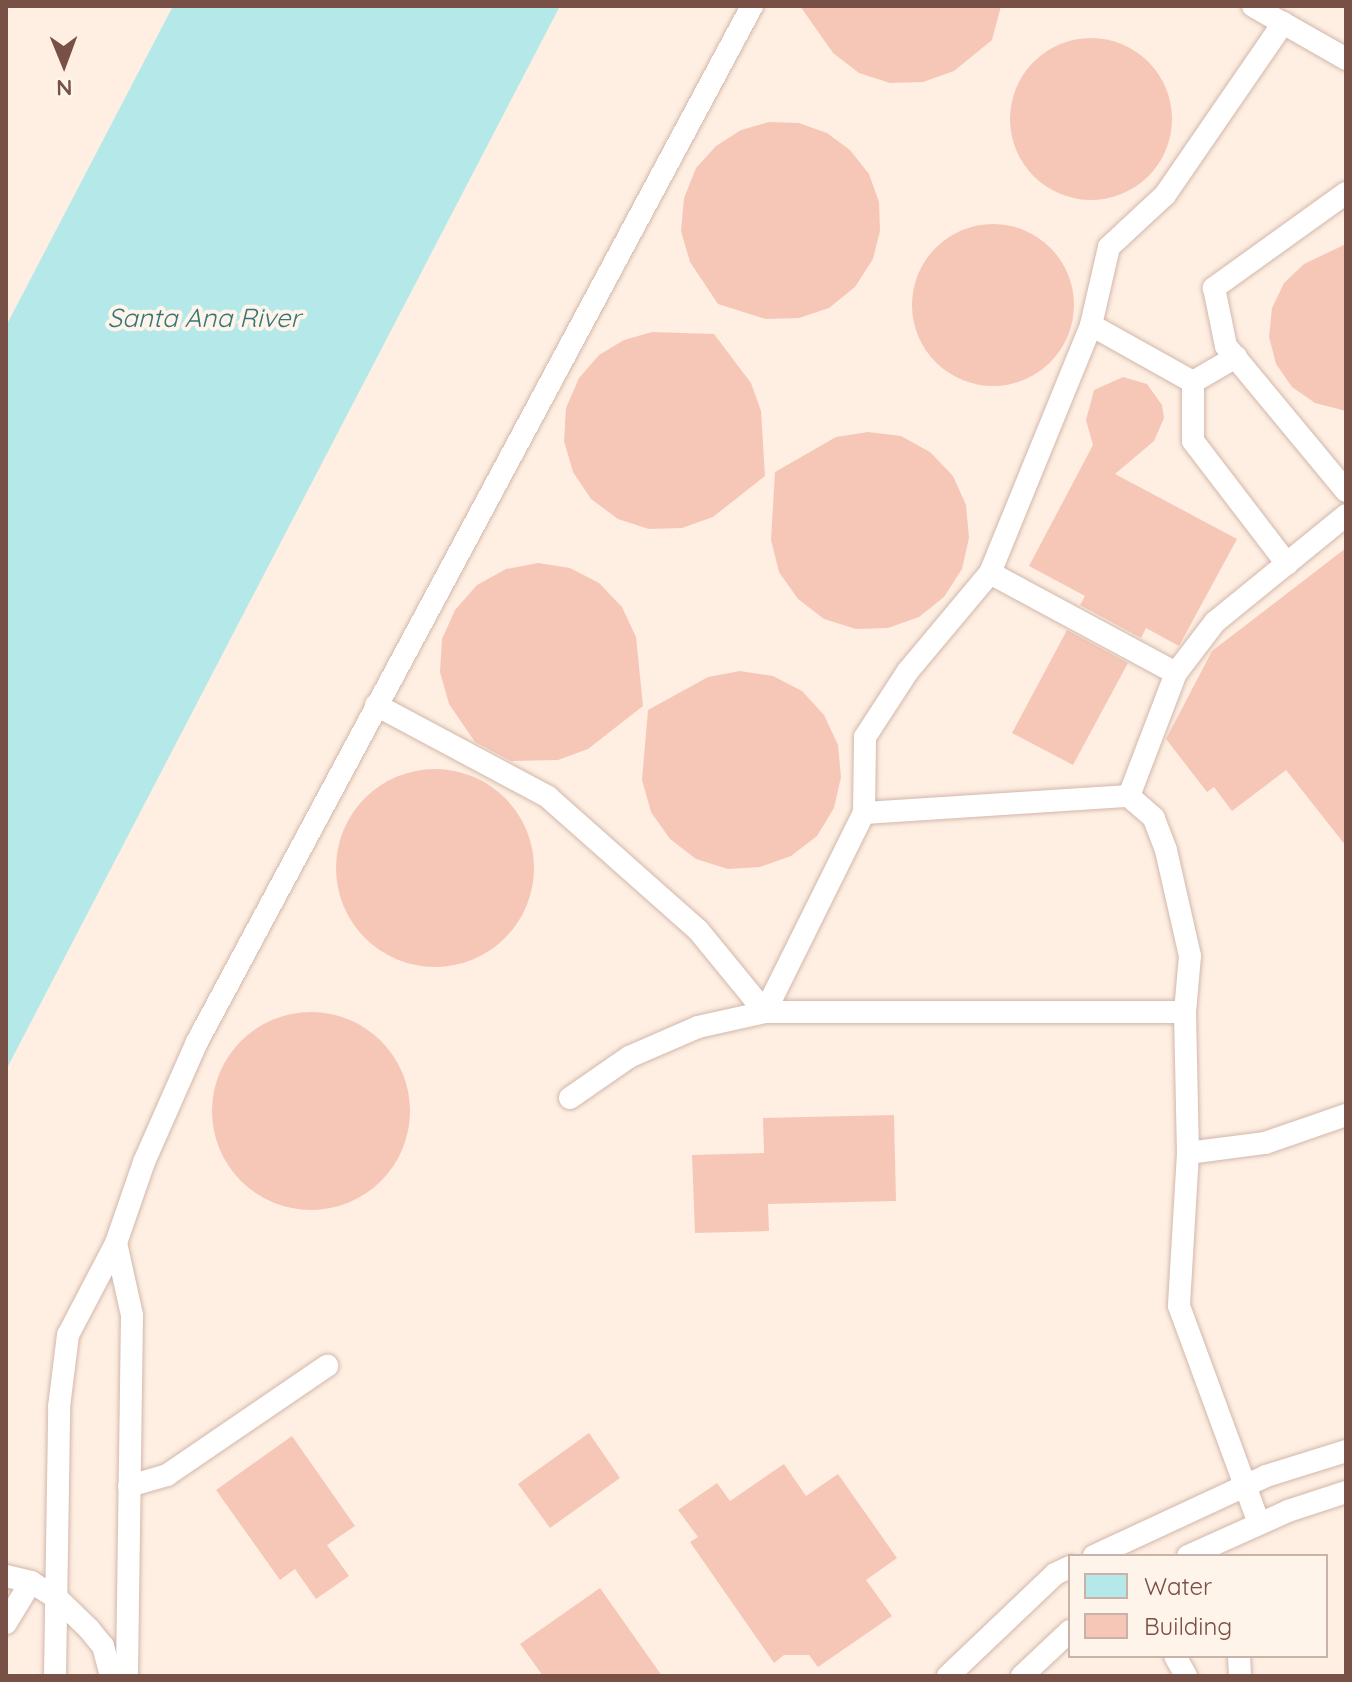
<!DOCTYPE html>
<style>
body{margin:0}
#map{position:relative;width:1352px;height:1682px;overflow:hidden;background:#feefe2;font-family:Quicksand,sans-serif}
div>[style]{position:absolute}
.water>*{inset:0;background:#b5e9e9}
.building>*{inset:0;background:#f6c7b7}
.round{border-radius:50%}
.roads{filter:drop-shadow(0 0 2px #d2b7aa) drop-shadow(0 0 2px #d2b7aa)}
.service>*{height:22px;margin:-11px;padding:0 11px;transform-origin:11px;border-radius:11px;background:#fff}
span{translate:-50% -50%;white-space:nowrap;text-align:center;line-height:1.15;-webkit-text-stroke:8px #fff4ea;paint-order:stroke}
.water-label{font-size:26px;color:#367678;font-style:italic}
.frame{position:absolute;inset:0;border:8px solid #785046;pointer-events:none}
.legend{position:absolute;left:1068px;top:1554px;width:260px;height:104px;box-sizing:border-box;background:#fff4ea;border:2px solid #c9b2a8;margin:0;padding:10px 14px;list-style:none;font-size:24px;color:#785046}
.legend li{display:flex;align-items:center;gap:16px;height:40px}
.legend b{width:40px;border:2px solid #c9b2a8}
.north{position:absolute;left:24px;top:24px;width:80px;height:80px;-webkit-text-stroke:6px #fff4ea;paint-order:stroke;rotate:179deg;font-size:22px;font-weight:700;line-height:32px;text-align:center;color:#785046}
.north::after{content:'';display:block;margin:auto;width:28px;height:36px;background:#785046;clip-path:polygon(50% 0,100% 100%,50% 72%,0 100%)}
</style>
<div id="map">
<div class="water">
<div style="clip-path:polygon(173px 6px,560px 6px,6px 1070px,6px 326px)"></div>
</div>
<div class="building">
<div style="clip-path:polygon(800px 6px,1001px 6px,992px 40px,954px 71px,923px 82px,890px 83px,859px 73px,833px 53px)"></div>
<div class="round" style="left:1010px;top:38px;width:162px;height:162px"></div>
<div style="clip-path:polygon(769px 122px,799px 123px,827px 133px,850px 150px,869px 174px,879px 202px,880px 231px,873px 259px,855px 287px,829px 308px,799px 318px,766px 319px,718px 304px,690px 262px,681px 231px,684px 198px,696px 168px,716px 146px,741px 130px)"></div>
<div class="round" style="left:912px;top:224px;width:162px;height:162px"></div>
<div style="clip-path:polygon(1346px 244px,1346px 411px,1315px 403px,1292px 387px,1276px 364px,1269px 337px,1272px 308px,1284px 283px,1304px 264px)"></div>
<div style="clip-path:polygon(652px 332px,714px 334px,751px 383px,761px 411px,765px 476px,713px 517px,682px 528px,649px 529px,618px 519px,591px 499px,573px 472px,564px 441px,566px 408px,579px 378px,599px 355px,624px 340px)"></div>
<div style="clip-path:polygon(1123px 377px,1147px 384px,1162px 405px,1164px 418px,1154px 441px,1115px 474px,1237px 539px,1179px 646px,1146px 628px,1141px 638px,1080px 605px,1085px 596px,1029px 566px,1093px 445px,1086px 420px,1094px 390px)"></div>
<div style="clip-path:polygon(868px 432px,901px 436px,930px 452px,953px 476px,966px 505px,969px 538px,962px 569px,944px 597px,919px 617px,888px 628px,856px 629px,824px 619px,798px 599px,779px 572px,771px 540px,775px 472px,836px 437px)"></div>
<div style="clip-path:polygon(1346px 548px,1346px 846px,1286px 770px,1232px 811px,1214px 787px,1207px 792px,1166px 739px,1212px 651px)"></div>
<div style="clip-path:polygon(538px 563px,570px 568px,599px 583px,622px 607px,636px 637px,643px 706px,588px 749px,558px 760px,511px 761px,475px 742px,449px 704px,440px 672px,442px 639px,455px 610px,477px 585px,506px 569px)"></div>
<div style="clip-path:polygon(1067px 630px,1128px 663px,1073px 765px,1012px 733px)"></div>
<div style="clip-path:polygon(740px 671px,773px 676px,802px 691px,824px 715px,838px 745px,841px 777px,834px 808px,817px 836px,791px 856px,760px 867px,728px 869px,696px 859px,670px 839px,651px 812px,642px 780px,648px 710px,708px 677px)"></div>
<div class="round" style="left:336px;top:769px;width:198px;height:198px"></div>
<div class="round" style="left:212px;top:1012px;width:198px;height:198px"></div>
<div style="clip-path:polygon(894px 1115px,896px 1201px,768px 1204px,769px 1231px,695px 1233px,692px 1155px,764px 1153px,763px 1118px)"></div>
<div style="clip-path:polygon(589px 1433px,620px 1478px,550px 1528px,518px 1484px)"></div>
<div style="clip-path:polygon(292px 1436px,355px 1526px,327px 1545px,349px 1576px,316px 1599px,295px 1569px,280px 1580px,216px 1490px)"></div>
<div style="clip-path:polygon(784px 1464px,806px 1496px,838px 1474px,897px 1558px,866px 1580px,892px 1616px,818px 1667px,809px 1655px,784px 1655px,774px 1663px,690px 1542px,698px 1537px,678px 1510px,717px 1483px,730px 1501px)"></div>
<div style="clip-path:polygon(600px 1588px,662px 1676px,543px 1676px,520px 1644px)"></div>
</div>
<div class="roads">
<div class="service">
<div style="left:1253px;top:6px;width:34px;rotate:30deg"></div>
<div style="left:1346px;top:193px;width:163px;rotate:144.3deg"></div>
<div style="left:1214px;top:288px;width:59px;rotate:78.3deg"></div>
<div style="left:1226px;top:346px;width:188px;rotate:50.4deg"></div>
<div style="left:1091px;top:325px;width:80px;rotate:-77deg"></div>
<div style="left:1109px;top:247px;width:76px;rotate:-42.9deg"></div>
<div style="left:1165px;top:195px;width:209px;rotate:-55.5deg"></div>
<div style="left:1283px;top:23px;width:73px;rotate:29.7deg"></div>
<div style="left:1193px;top:382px;width:59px;rotate:90deg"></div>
<div style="left:1193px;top:441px;width:155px;rotate:52.6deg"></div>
<div style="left:990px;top:573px;width:211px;rotate:28.3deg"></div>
<div style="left:376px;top:705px;width:195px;rotate:28.1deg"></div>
<div style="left:548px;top:797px;width:200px;rotate:41.6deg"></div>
<div style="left:698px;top:930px;width:106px;rotate:50.7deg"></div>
<div style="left:765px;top:1012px;width:222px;rotate:-63.6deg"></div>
<div style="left:864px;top:813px;width:76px;rotate:-89.2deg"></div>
<div style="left:865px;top:737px;width:79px;rotate:-56.9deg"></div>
<div style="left:908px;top:671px;width:128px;rotate:-50.1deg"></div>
<div style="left:990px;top:573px;width:268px;rotate:-67.8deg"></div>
<div style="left:1091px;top:325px;width:117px;rotate:29.2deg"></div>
<div style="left:1193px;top:382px;width:50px;rotate:-30.2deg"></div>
<div style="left:864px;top:813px;width:266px;rotate:-3.7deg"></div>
<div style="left:1185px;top:1012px;width:56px;rotate:-84.9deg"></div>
<div style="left:1190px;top:956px;width:109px;rotate:-102.8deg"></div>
<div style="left:1166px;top:850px;width:34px;rotate:-111deg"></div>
<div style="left:1154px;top:818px;width:33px;rotate:-139deg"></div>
<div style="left:1129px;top:796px;width:132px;rotate:-69.1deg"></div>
<div style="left:1176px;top:673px;width:64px;rotate:-52.6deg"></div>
<div style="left:1215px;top:622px;width:169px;rotate:-39.2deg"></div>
<div style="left:570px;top:1098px;width:72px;rotate:-34.8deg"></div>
<div style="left:629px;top:1057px;width:75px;rotate:-23.5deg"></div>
<div style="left:698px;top:1027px;width:69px;rotate:-12.6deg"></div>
<div style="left:765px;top:1012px;width:420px"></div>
<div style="left:1185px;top:1012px;width:141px;rotate:88.8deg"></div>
<div style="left:1188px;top:1153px;width:153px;rotate:93.4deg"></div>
<div style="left:1179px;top:1306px;width:232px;rotate:69.8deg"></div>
<div style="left:1188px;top:1153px;width:78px;rotate:-7.4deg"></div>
<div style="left:1265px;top:1143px;width:86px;rotate:-19.1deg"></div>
<div style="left:116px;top:1243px;width:74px;rotate:77.5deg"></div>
<div style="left:132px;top:1315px;width:361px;rotate:90.8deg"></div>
<div style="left:129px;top:1486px;width:40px;rotate:-16deg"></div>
<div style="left:167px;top:1475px;width:194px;rotate:-34.3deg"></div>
<div style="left:1094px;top:1556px;width:190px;rotate:-24.9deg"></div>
<div style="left:1266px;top:1476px;width:84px;rotate:-17.4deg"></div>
<div style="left:1188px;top:1556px;width:110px;rotate:-24.2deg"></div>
<div style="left:1288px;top:1511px;width:61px;rotate:-18.1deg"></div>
<div style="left:6px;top:1576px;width:26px;rotate:13deg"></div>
<div style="left:31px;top:1582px;width:32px;rotate:32deg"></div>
<div style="left:58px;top:1599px;width:43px;rotate:44.1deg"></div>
<div style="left:89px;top:1629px;width:22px;rotate:51deg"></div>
<div style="left:103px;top:1646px;width:31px;rotate:75deg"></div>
<div style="left:6px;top:1623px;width:48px;rotate:-58.6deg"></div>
<div style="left:1175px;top:1656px;width:23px;rotate:61deg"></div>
<div style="left:1239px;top:1656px;width:20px;rotate:87deg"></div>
<div style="left:55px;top:1676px;width:269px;rotate:-89.1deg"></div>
<div style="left:59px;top:1407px;width:73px;rotate:-82.9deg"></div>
<div style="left:68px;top:1335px;width:104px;rotate:-62.4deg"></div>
<div style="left:116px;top:1243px;width:86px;rotate:-70.9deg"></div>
<div style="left:144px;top:1162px;width:131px;rotate:-66.2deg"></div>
<div style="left:197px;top:1042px;width:1175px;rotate:-61.82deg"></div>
<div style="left:948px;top:1676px;width:148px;rotate:-43.6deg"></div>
<div style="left:1055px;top:1574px;width:17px;rotate:-25deg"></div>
<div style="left:1022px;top:1676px;width:66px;rotate:-43.2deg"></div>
</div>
</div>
<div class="water-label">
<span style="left:204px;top:318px">Santa Ana River</span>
</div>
<div class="frame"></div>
<ul class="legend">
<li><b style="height:22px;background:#b5e9e9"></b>Water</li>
<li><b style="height:22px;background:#f6c7b7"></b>Building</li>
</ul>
<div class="north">N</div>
</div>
